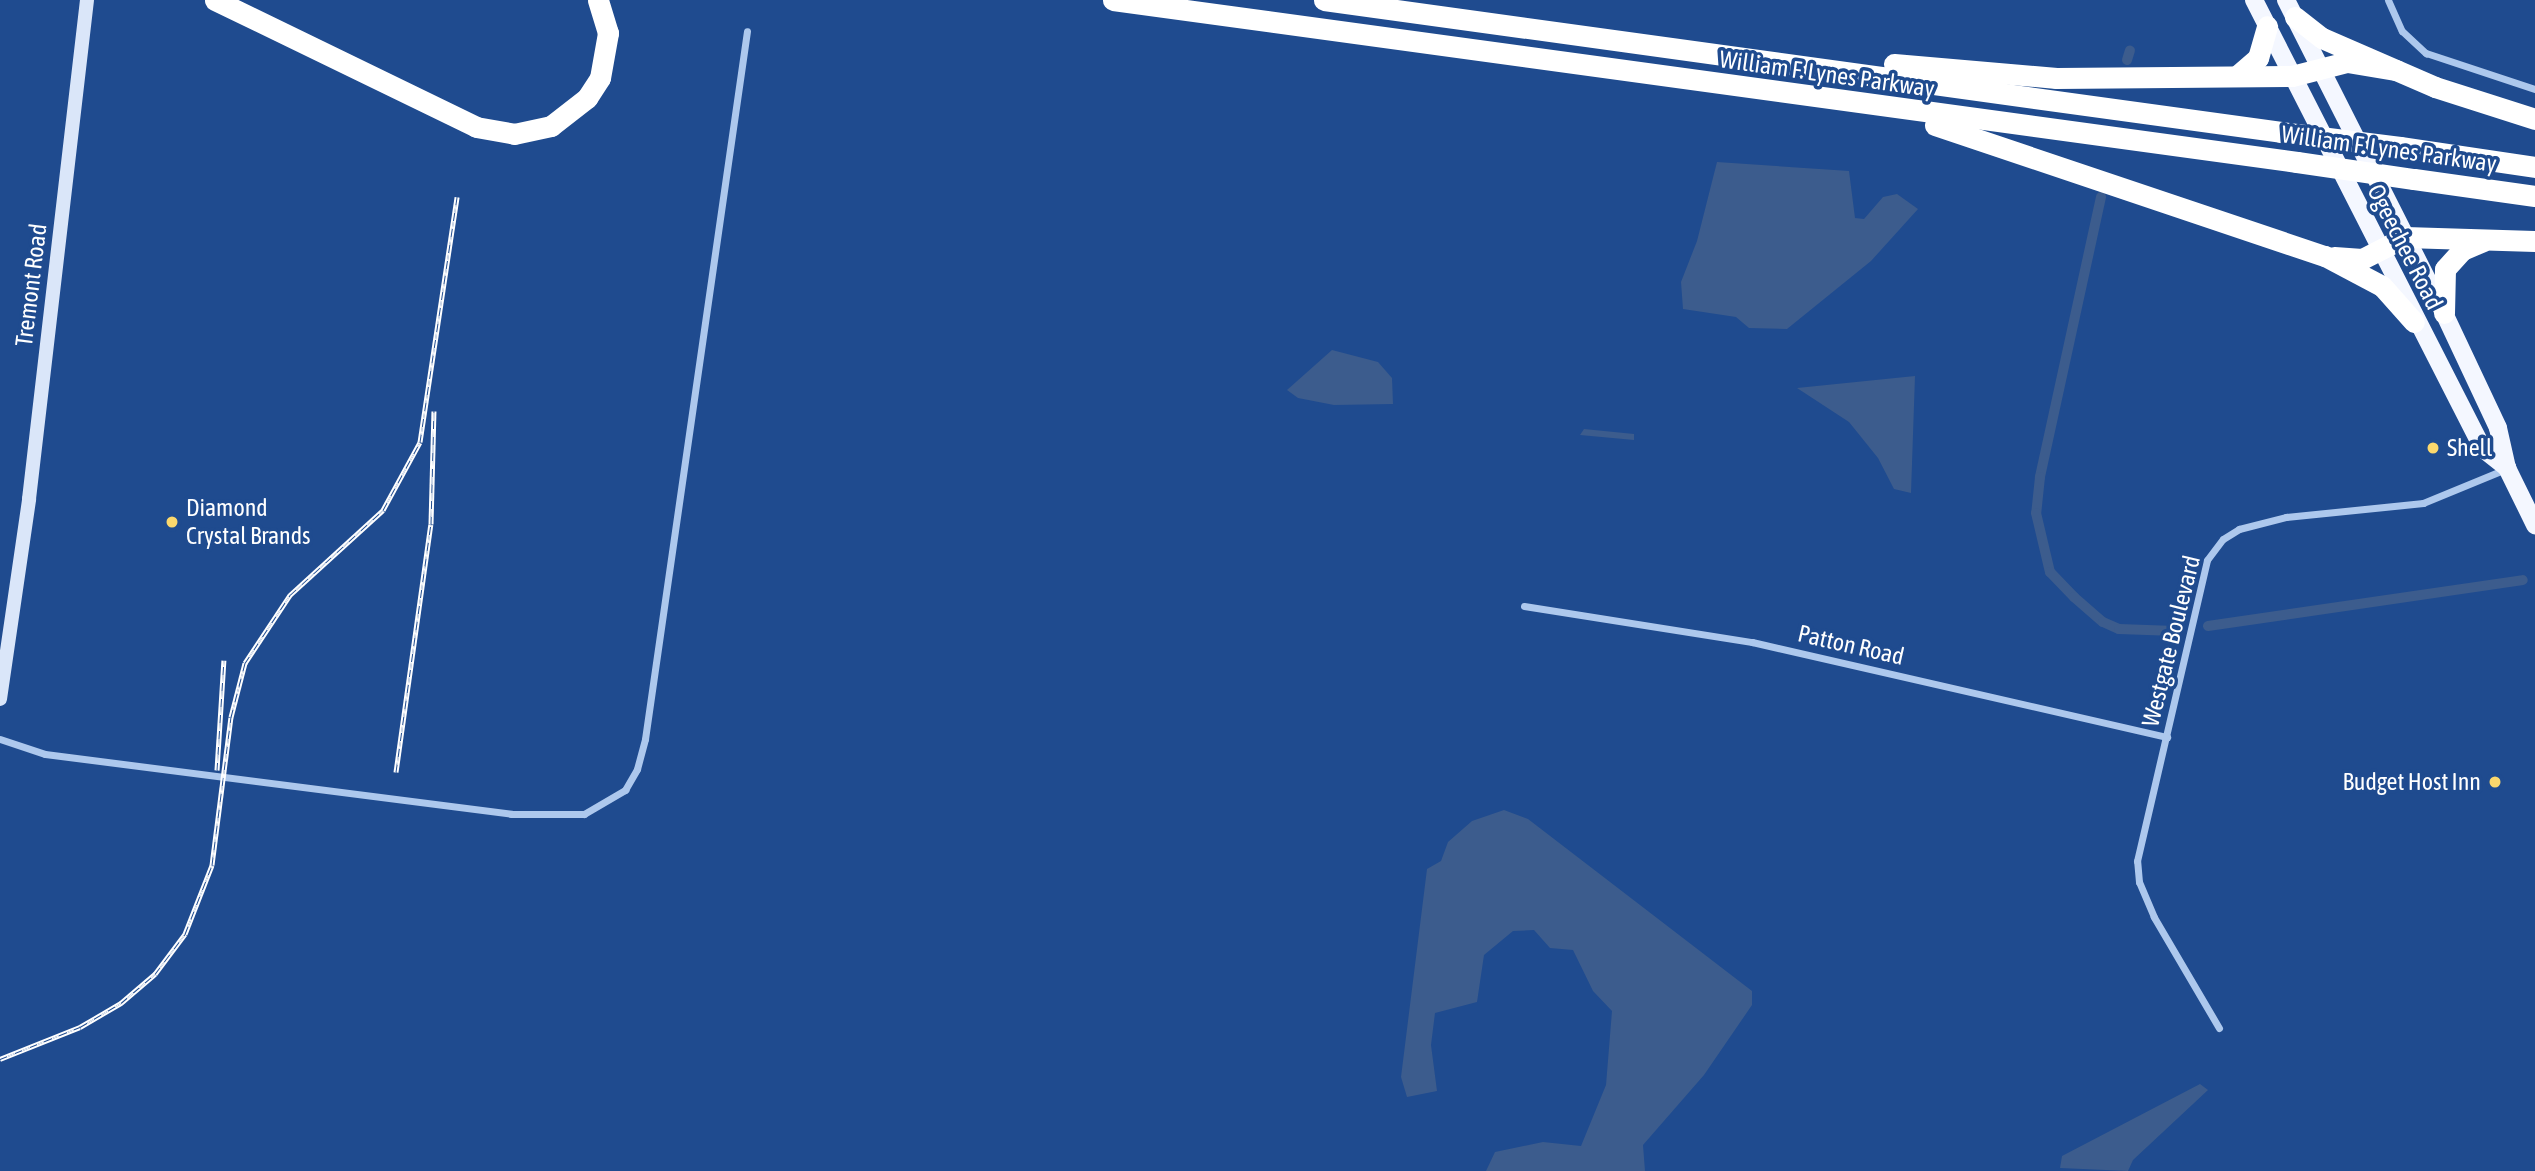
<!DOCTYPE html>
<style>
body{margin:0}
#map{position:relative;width:2535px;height:1171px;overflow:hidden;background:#1f4b8f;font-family:"Asap Condensed",sans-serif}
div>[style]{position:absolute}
.water>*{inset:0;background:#3c5c8d}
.canal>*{height:10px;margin:-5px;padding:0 5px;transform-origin:5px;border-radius:5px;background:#3c5c8d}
.street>*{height:7px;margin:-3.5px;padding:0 3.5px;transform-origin:3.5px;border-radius:3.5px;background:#adc8ed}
.secondary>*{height:14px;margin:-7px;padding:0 7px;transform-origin:7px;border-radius:7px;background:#dae6f9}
.primary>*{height:18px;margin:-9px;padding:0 9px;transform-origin:9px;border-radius:9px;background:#f4f7ff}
.highway>*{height:21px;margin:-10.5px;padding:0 10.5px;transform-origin:10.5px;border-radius:10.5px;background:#fff}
.rail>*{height:5px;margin-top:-2.5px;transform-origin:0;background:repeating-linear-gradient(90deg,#1f4b8f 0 8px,#fff 0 16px);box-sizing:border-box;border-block:2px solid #fff}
.highway-bridge>*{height:21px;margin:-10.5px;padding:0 10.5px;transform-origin:10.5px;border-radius:10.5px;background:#fff}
.dots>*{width:19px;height:19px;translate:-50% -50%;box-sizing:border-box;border:4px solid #1f4b8f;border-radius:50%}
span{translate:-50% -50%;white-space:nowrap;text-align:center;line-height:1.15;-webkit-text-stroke:7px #1f4b8f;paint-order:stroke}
.street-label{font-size:24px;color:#fff}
.poi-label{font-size:24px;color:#fff}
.left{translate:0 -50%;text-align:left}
.right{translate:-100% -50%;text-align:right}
</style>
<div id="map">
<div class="water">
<div style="clip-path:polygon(1717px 162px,1849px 171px,1855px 218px,1864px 219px,1883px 197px,1897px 194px,1918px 209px,1871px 261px,1787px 329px,1749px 328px,1736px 317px,1683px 309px,1681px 282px,1697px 241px)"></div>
<div style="clip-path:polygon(1332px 350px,1378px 362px,1392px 378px,1393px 404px,1334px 405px,1298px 398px,1287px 390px)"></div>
<div style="clip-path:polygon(1915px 376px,1911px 493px,1894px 489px,1878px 458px,1849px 422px,1797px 388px)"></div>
<div style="clip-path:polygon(1584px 429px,1634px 434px,1634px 440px,1580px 435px)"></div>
<div style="clip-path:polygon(1504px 810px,1528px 819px,1752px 991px,1752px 1005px,1704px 1075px,1643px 1145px,1645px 1171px,1486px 1171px,1495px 1152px,1543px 1142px,1581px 1146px,1606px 1085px,1612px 1011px,1593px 991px,1573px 950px,1550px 948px,1534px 930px,1513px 931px,1484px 955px,1477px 1002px,1435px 1013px,1431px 1045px,1437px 1091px,1407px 1097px,1401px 1077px,1427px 869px,1441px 861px,1448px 842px,1472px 821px)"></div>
<div style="clip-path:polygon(2200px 1084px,2208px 1090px,2133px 1160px,2128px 1171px,2060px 1168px,2062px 1156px)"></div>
</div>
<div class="canal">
<div style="left:2127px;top:60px;width:10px;rotate:-73deg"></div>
<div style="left:2101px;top:197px;width:287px;rotate:102.3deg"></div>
<div style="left:2040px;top:477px;width:36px;rotate:96deg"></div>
<div style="left:2036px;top:513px;width:61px;rotate:76.7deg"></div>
<div style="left:2050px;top:572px;width:35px;rotate:46deg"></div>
<div style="left:2074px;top:597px;width:38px;rotate:41deg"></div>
<div style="left:2103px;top:622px;width:17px;rotate:24deg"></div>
<div style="left:2119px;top:629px;width:56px;rotate:2deg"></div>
<div style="left:2208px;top:626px;width:318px;rotate:-8.3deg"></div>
</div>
<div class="street">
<div style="left:2388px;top:0;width:34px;rotate:66deg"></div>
<div style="left:2402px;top:31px;width:33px;rotate:43deg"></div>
<div style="left:2426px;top:53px;width:115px;rotate:18.3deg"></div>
<div style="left:1524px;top:606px;width:231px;rotate:9deg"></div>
<div style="left:1752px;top:642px;width:426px;rotate:12.9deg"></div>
<div style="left:0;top:739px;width:47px;rotate:18.4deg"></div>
<div style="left:45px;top:754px;width:470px;rotate:7.3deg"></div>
<div style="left:511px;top:814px;width:73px"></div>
<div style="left:584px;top:814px;width:48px;rotate:-30.3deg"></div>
<div style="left:625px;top:790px;width:24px;rotate:-60deg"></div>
<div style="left:637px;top:769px;width:31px;rotate:-75deg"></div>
<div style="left:645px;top:739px;width:715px;rotate:-81.8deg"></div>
<div style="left:2219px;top:1028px;width:129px;rotate:-120.4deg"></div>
<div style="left:2154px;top:917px;width:38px;rotate:-113deg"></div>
<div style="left:2139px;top:882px;width:21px;rotate:-95deg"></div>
<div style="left:2137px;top:861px;width:309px;rotate:-76.9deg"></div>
<div style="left:2207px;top:560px;width:26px;rotate:-53deg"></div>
<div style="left:2223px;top:539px;width:19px;rotate:-32deg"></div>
<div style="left:2239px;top:529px;width:49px;rotate:-14.3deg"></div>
<div style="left:2286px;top:517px;width:138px;rotate:-5.8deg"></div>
<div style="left:2423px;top:503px;width:90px;rotate:-22.3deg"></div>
</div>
<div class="secondary">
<div style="left:0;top:699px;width:202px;rotate:-81.7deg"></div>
<div style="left:29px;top:499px;width:502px;rotate:-83.37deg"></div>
</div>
<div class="primary">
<div style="left:2254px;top:0;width:504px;rotate:62.98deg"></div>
<div style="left:2483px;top:449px;width:31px;rotate:38deg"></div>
<div style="left:2286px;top:0;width:351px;rotate:63.2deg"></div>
<div style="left:2444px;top:313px;width:127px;rotate:64.8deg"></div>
<div style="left:2498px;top:428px;width:41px;rotate:77.3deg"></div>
<div style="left:2507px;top:468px;width:64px;rotate:63.8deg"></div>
</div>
<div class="highway">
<div style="left:215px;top:0;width:290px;rotate:25.9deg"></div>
<div style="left:476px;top:127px;width:39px;rotate:10deg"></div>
<div style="left:514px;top:134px;width:38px;rotate:-12deg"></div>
<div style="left:551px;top:126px;width:46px;rotate:-37.9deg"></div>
<div style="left:587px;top:98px;width:24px;rotate:-57deg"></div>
<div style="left:600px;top:78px;width:46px;rotate:-79.9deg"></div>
<div style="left:608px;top:33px;width:34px;rotate:-107deg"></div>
<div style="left:1113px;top:0;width:1195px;rotate:7.79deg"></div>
<div style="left:1324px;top:0;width:966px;rotate:7.85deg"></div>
<div style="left:2295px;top:17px;width:34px;rotate:38deg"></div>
<div style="left:2322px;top:38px;width:123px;rotate:23.4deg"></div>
<div style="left:2435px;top:87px;width:105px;rotate:17.7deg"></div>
<div style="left:1894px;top:64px;width:163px;rotate:4.9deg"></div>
<div style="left:2056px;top:78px;width:236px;rotate:-0.5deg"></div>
<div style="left:2292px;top:76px;width:57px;rotate:-14.3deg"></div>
<div style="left:2347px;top:62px;width:50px;rotate:9.3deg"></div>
<div style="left:2237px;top:76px;width:28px;rotate:-41deg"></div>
<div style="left:2258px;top:58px;width:33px;rotate:-74deg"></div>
<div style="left:1935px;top:125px;width:411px;rotate:18.6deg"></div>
<div style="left:2325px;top:256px;width:64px;rotate:27.8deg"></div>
<div style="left:2382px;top:286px;width:48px;rotate:48.4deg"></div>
<div style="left:2400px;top:147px;width:136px;rotate:8.4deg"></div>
<div style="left:2414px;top:179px;width:122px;rotate:8deg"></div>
<div style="left:2334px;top:257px;width:28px;rotate:4deg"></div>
<div style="left:2362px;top:259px;width:48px;rotate:-27.1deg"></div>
<div style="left:2405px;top:237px;width:130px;rotate:1.8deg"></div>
<div style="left:2444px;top:313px;width:44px;rotate:-88.7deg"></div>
<div style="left:2445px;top:269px;width:25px;rotate:-48deg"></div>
<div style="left:2462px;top:250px;width:23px;rotate:-23deg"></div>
</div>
<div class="rail">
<div style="left:217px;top:770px;width:110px;rotate:-86.4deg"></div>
<div style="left:396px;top:772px;width:250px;rotate:-82deg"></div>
<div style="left:431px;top:524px;width:113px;rotate:-88.5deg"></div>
<div style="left:0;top:1059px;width:86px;rotate:-21.8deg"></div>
<div style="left:80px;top:1027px;width:48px;rotate:-30.3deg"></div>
<div style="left:121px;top:1003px;width:45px;rotate:-40.5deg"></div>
<div style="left:155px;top:974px;width:50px;rotate:-53.1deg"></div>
<div style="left:185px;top:934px;width:74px;rotate:-68.6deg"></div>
<div style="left:212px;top:865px;width:149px;rotate:-82.7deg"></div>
<div style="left:231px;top:717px;width:56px;rotate:-75.5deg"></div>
<div style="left:245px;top:663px;width:82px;rotate:-56.5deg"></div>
<div style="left:290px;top:595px;width:126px;rotate:-42.4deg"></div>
<div style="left:383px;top:510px;width:77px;rotate:-61.4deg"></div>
<div style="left:420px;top:442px;width:248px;rotate:-81.4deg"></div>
</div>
<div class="highway-bridge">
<div style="left:2281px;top:132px;width:120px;rotate:7.2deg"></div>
<div style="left:2297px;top:162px;width:118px;rotate:8.3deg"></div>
</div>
<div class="dots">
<div style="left:2433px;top:448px;background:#fbd86d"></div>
<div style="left:172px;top:522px;background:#fbd86d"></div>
<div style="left:2495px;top:782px;background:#fbd86d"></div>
</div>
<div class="street-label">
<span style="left:1827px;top:74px;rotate:8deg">William F. Lynes Parkway</span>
<span style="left:2389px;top:149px;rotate:8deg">William F. Lynes Parkway</span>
<span style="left:2405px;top:247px;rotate:63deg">Ogeechee Road</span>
<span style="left:31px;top:285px;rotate:-83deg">Tremont Road</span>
<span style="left:2171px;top:641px;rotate:-76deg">Westgate Boulevard</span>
<span style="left:1851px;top:645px;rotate:13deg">Patton Road</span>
</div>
<div class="poi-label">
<span class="left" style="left:2447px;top:448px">Shell</span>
<span class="left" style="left:186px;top:522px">Diamond<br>Crystal Brands</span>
<span class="right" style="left:2481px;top:782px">Budget Host Inn</span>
</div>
</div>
